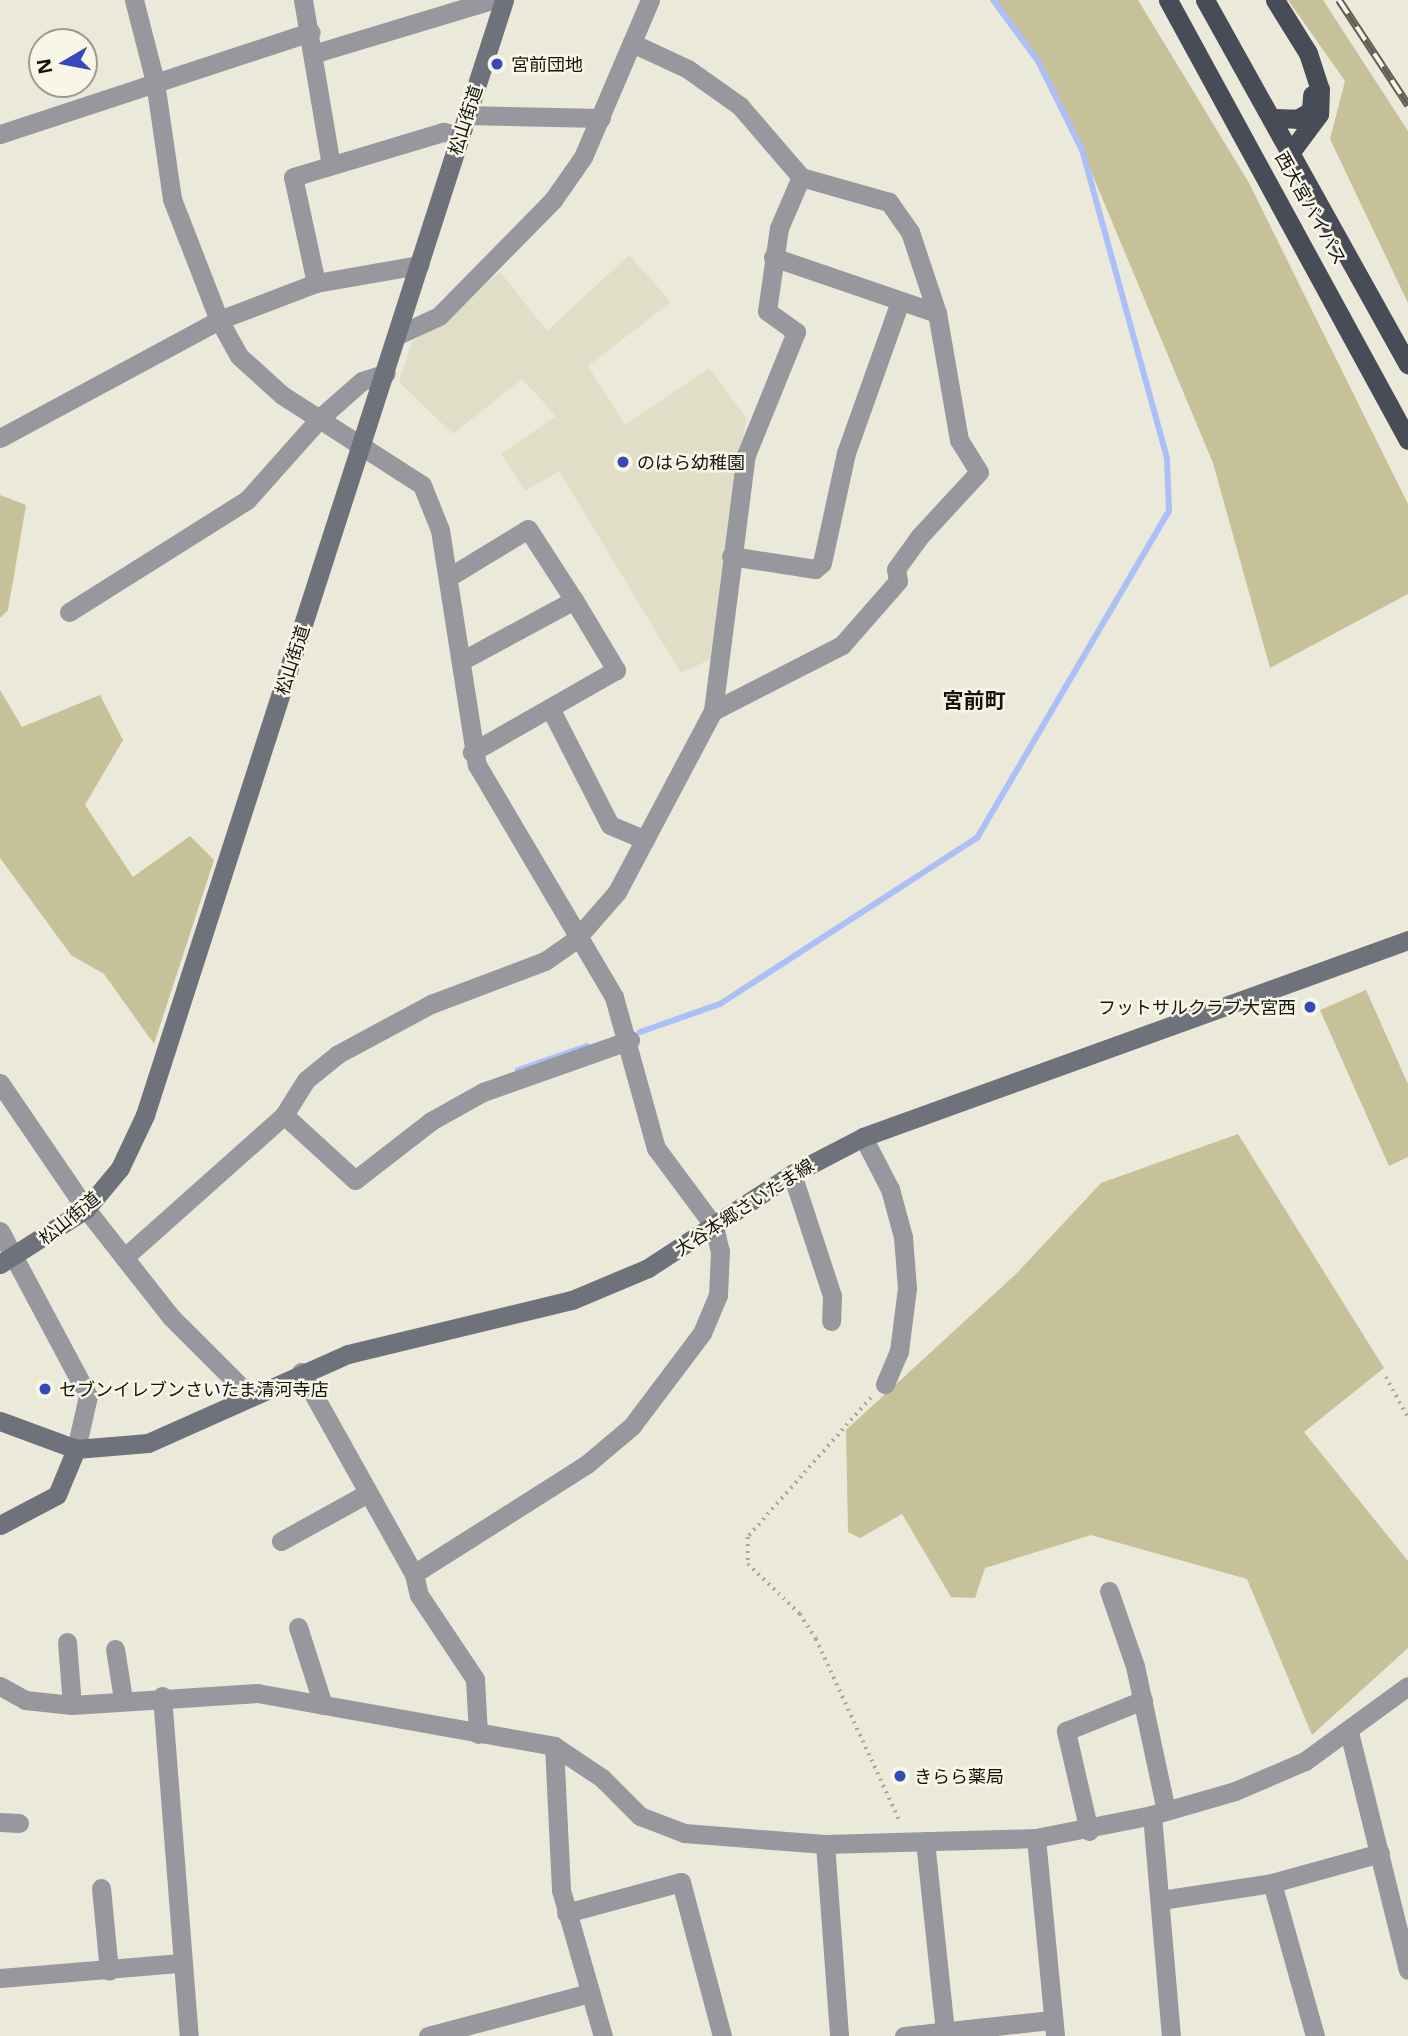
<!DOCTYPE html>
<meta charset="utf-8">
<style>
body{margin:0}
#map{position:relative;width:1408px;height:2036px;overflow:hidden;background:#ebe9da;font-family:"Noto Sans","Noto Sans JP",sans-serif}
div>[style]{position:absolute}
.built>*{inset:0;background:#e1dec8}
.green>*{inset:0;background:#c7c199}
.stream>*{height:6px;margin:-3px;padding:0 3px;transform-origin:3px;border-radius:3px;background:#acbff7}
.path>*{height:3.5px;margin-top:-1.75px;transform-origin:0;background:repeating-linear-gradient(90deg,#aaa89c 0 2px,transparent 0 7px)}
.minor>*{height:19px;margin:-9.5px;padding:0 9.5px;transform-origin:9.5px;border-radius:9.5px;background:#96989e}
.secondary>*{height:19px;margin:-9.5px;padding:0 9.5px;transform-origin:9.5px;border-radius:9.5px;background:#6f727a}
.trunk>*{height:19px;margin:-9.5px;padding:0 9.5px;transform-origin:9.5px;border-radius:9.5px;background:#484c56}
.rail>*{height:8px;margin-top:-4px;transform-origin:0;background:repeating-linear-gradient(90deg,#f8f6e7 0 16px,#616057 0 32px);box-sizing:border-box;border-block:2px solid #616057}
.dots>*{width:19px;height:19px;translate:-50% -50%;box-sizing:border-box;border:4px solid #f8f6e7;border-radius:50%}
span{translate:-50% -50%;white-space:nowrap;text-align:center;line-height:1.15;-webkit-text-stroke:5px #f8f6e7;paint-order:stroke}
.poi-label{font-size:18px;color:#14130e}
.left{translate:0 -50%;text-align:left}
.right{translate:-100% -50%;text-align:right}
.street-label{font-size:18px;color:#14130e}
.quarter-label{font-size:21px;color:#14130e;font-weight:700}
.north{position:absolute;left:28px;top:28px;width:70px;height:70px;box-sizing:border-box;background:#f8f6e7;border:2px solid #9d9b90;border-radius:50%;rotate:260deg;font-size:19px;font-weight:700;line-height:28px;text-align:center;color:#14130e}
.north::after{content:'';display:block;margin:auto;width:24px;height:32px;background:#3649bb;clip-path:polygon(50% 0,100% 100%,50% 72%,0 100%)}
</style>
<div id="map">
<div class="built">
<div style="clip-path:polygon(629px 255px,671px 302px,588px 366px,625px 425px,709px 368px,746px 418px,715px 657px,681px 673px,559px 471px,525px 491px,501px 454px,556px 416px,522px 379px,453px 434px,399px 382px,412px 342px,500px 272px,547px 331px)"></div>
</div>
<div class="green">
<div style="clip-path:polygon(993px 0,1138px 0,1249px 183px,1408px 504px,1408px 594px,1270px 668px,1213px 463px,1082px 150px,1038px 61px)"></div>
<div style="clip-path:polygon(1288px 0,1323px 0,1408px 131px,1408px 303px,1330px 139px,1345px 81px)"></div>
<div style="clip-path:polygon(0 495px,26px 505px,8px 610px,0 618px)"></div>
<div style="clip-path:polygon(0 690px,22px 727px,100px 695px,123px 740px,85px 805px,133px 877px,190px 836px,214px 860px,154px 1044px,104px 974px,71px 955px,0 858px)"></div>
<div style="clip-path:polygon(1366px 990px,1408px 1084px,1408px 1157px,1389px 1166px,1320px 1010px)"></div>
<div style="clip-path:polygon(1238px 1134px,1384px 1368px,1304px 1432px,1408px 1561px,1408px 1648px,1312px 1735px,1247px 1579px,1091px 1535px,985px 1568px,975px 1598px,951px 1597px,902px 1514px,860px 1538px,848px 1532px,846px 1430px,1016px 1274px,1101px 1183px)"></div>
</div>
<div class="stream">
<div style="left:640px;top:1032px;width:85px;rotate:-19.3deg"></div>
<div style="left:720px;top:1004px;width:306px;rotate:-32.9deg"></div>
<div style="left:977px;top:838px;width:379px;rotate:-59.6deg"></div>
<div style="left:1169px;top:511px;width:53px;rotate:-92.2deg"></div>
<div style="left:1167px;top:458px;width:320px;rotate:-105.4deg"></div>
<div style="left:1082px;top:150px;width:99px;rotate:-116.3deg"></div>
<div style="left:1038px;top:61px;width:76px;rotate:-126.4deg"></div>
<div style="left:518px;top:1070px;width:73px;rotate:-19.2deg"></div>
</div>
<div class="path">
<div style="left:1386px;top:1377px;width:46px;rotate:61.2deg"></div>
<div style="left:871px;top:1398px;width:186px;rotate:131.5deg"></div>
<div style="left:748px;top:1537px;width:27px;rotate:90deg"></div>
<div style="left:748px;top:1564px;width:72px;rotate:43.9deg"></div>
<div style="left:800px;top:1614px;width:30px;rotate:57deg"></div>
<div style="left:816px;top:1639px;width:201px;rotate:65.3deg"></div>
</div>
<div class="minor">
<div style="left:134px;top:0;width:85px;rotate:75.6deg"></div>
<div style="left:155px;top:82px;width:118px;rotate:81.7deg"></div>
<div style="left:172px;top:199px;width:130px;rotate:68.8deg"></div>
<div style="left:219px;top:320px;width:41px;rotate:60.9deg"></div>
<div style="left:239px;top:356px;width:58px;rotate:42.2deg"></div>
<div style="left:282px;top:395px;width:166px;rotate:32.7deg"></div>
<div style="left:422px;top:485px;width:48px;rotate:68.2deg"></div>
<div style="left:440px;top:530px;width:238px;rotate:81.1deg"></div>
<div style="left:477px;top:765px;width:269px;rotate:59.4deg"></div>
<div style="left:614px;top:997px;width:157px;rotate:74.5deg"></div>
<div style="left:656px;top:1148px;width:97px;rotate:53.4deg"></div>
<div style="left:714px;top:1226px;width:26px;rotate:77deg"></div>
<div style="left:720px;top:1251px;width:44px;rotate:92.6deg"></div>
<div style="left:718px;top:1295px;width:41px;rotate:112.8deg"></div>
<div style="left:702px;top:1333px;width:116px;rotate:127deg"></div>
<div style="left:632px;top:1426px;width:59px;rotate:139.8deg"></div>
<div style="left:587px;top:1464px;width:205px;rotate:147.6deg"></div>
<div style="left:303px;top:0;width:167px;rotate:80.4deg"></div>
<div style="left:316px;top:53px;width:183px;rotate:-16.8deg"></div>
<div style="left:466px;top:115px;width:135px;rotate:1.3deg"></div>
<div style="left:0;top:134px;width:327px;rotate:-18.2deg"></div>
<div style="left:773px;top:257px;width:173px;rotate:18.9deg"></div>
<div style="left:316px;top:283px;width:108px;rotate:-102.2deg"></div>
<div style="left:293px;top:177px;width:157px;rotate:-16.7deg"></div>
<div style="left:443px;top:132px;width:17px;rotate:10deg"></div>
<div style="left:398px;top:335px;width:45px;rotate:-24.9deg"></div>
<div style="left:439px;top:316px;width:163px;rotate:-45.5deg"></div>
<div style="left:553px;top:200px;width:52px;rotate:-55.1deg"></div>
<div style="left:583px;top:157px;width:171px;rotate:-66.9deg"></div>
<div style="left:0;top:438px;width:249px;rotate:-28.3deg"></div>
<div style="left:219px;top:320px;width:104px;rotate:-20.9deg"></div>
<div style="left:316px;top:283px;width:105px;rotate:-9.9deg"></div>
<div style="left:731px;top:556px;width:85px;rotate:8.8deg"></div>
<div style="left:815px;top:569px;width:9px;rotate:-41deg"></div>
<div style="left:822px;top:563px;width:113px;rotate:-77.7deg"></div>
<div style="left:846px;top:453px;width:161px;rotate:-70.4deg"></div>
<div style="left:449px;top:577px;width:92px;rotate:-31.3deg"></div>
<div style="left:528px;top:529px;width:85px;rotate:57.1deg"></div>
<div style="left:69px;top:612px;width:210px;rotate:-32.2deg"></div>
<div style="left:247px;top:500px;width:111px;rotate:-48.3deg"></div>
<div style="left:321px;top:417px;width:55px;rotate:-41.3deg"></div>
<div style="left:362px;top:381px;width:25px;rotate:-18deg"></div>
<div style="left:463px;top:660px;width:126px;rotate:-28.4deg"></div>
<div style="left:574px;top:600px;width:82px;rotate:59deg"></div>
<div style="left:616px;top:670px;width:166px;rotate:150.3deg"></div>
<div style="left:550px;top:708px;width:131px;rotate:62.9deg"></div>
<div style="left:610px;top:825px;width:38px;rotate:23deg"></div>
<div style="left:713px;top:711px;width:258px;rotate:-82.7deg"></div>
<div style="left:746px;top:455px;width:133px;rotate:-67.9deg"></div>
<div style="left:796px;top:332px;width:36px;rotate:-144deg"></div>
<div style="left:767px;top:311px;width:84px;rotate:-81.8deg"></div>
<div style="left:779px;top:228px;width:56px;rotate:-66.7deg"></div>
<div style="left:0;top:1083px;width:153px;rotate:55.7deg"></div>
<div style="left:86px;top:1209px;width:137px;rotate:51.8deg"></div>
<div style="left:171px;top:1317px;width:110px;rotate:45deg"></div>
<div style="left:284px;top:1115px;width:96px;rotate:42.5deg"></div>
<div style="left:355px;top:1180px;width:96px;rotate:-37.8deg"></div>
<div style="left:431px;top:1121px;width:60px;rotate:-29.1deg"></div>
<div style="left:483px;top:1092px;width:156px;rotate:-19.5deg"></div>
<div style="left:863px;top:1137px;width:59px;rotate:62.6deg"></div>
<div style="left:890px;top:1189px;width:50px;rotate:74.8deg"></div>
<div style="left:903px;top:1237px;width:51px;rotate:85.5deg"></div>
<div style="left:907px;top:1288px;width:64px;rotate:97.2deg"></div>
<div style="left:899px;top:1351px;width:36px;rotate:113deg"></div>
<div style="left:792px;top:1174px;width:128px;rotate:71.8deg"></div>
<div style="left:832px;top:1296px;width:25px;rotate:92deg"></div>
<div style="left:0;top:1231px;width:187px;rotate:61.9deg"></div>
<div style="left:88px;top:1396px;width:54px;rotate:102.8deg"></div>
<div style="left:126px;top:1256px;width:212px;rotate:-41.7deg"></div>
<div style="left:284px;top:1115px;width:41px;rotate:-57.8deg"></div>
<div style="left:306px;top:1080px;width:41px;rotate:-39.1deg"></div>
<div style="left:338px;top:1054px;width:106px;rotate:-28.3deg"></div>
<div style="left:431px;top:1004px;width:122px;rotate:-20.7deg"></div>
<div style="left:545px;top:961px;width:38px;rotate:-35deg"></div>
<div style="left:576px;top:939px;width:62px;rotate:-48.9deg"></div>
<div style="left:617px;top:892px;width:205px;rotate:-62.1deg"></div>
<div style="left:713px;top:711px;width:145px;rotate:-27.1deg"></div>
<div style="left:842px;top:645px;width:85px;rotate:-48.8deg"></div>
<div style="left:898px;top:581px;width:12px;rotate:-99deg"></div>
<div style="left:896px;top:569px;width:39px;rotate:-54deg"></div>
<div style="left:919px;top:537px;width:88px;rotate:-47.3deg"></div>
<div style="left:979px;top:472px;width:38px;rotate:-122deg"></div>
<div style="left:959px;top:440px;width:129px;rotate:-99.8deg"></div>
<div style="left:937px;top:313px;width:85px;rotate:-108.4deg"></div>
<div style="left:910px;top:232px;width:37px;rotate:-125deg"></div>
<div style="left:889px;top:202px;width:91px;rotate:-164.1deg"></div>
<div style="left:801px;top:177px;width:94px;rotate:-130.7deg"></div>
<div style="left:740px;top:106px;width:64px;rotate:-144.6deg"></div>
<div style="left:688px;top:69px;width:62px;rotate:-155.1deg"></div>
<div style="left:301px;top:1372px;width:231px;rotate:60.8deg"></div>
<div style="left:414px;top:1574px;width:22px;rotate:77deg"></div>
<div style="left:419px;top:1595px;width:101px;rotate:56.3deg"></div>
<div style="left:475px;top:1679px;width:55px;rotate:86.9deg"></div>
<div style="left:281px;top:1541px;width:99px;rotate:-28.9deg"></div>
<div style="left:1109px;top:1591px;width:79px;rotate:70.9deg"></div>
<div style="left:1135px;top:1666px;width:148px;rotate:77.9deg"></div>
<div style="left:298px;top:1627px;width:82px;rotate:72.2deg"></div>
<div style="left:67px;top:1642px;width:63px;rotate:85.5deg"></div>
<div style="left:115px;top:1649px;width:51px;rotate:80.9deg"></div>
<div style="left:0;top:1686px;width:29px;rotate:29deg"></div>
<div style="left:25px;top:1700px;width:47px;rotate:6.1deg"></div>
<div style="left:72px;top:1705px;width:185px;rotate:-3.7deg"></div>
<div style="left:257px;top:1693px;width:302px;rotate:10.1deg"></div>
<div style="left:554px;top:1746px;width:58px;rotate:33.7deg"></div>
<div style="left:602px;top:1778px;width:54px;rotate:45deg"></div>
<div style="left:640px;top:1816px;width:47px;rotate:21.1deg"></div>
<div style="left:684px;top:1833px;width:141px;rotate:4.5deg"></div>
<div style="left:825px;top:1844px;width:211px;rotate:-1.6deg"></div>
<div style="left:1036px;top:1838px;width:118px;rotate:-11.2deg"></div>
<div style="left:1152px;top:1815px;width:86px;rotate:-16.1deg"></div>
<div style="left:1235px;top:1791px;width:76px;rotate:-23.2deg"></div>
<div style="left:1305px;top:1761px;width:127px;rotate:-36.1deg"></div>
<div style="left:162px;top:1696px;width:341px;rotate:85.5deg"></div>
<div style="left:1349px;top:1732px;width:245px;rotate:76.1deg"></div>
<div style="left:554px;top:1746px;width:144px;rotate:87.2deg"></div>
<div style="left:561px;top:1890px;width:152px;rotate:74deg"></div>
<div style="left:1152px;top:1815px;width:222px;rotate:85.1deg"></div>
<div style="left:0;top:1822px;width:19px;rotate:3deg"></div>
<div style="left:1089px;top:1831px;width:103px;rotate:-103deg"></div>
<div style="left:1066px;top:1731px;width:83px;rotate:-21.9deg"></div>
<div style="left:1036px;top:1838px;width:199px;rotate:84.5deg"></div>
<div style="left:925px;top:1841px;width:192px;rotate:84deg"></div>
<div style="left:825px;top:1844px;width:193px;rotate:85.8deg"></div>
<div style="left:1272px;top:1883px;width:159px;rotate:74.3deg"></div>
<div style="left:101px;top:1888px;width:83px;rotate:84.5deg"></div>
<div style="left:1161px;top:1900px;width:112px;rotate:-8.7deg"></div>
<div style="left:1272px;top:1883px;width:112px;rotate:-15.5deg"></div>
<div style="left:566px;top:1913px;width:119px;rotate:-15.1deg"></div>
<div style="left:681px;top:1882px;width:159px;rotate:75.1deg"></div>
<div style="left:0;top:1978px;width:181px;rotate:-4.8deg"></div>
<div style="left:428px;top:2036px;width:168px;rotate:-14.9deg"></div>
<div style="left:904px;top:2036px;width:149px;rotate:-6.2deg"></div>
</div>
<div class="secondary">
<div style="left:0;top:1264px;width:102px;rotate:-32.6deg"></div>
<div style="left:86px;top:1209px;width:53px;rotate:-50.3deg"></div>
<div style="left:120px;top:1168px;width:59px;rotate:-64.7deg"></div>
<div style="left:145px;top:1115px;width:1171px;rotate:-72.15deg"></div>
<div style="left:0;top:1421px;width:81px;rotate:20.2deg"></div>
<div style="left:76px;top:1449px;width:72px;rotate:-4.8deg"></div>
<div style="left:148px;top:1443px;width:219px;rotate:-24deg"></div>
<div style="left:348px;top:1354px;width:230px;rotate:-13.6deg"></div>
<div style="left:572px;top:1300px;width:82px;rotate:-22.8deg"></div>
<div style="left:648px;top:1268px;width:172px;rotate:-33.1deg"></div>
<div style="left:792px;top:1174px;width:80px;rotate:-27.5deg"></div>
<div style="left:863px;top:1137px;width:580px;rotate:-19.87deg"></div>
<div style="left:0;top:1525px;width:64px;rotate:-27.8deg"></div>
<div style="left:57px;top:1495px;width:50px;rotate:-67.6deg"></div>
</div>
<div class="trunk">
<div style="left:1168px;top:0;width:501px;rotate:61.39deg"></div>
<div style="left:1205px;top:0;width:417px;rotate:60.9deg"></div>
<div style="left:1275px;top:0;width:62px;rotate:58.1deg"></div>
<div style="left:1308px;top:53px;width:38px;rotate:72deg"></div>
<div style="left:1320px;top:89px;width:25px;rotate:92deg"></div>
<div style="left:1319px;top:114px;width:44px;rotate:126.6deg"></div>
<div style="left:1274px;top:118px;width:23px;rotate:2deg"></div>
<div style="left:1297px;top:119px;width:16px;rotate:-30deg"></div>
<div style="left:1311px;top:111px;width:16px;rotate:-86deg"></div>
</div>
<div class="rail">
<div style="left:1339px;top:0;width:126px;rotate:56.7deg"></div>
</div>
<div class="dots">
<div style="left:497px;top:64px;background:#3649bb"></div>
<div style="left:623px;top:462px;background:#3649bb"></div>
<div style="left:1310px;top:1007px;background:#3649bb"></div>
<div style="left:45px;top:1389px;background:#3649bb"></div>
<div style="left:900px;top:1776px;background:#3649bb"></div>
</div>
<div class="poi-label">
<span class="left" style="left:511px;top:64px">宮前団地</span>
<span class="left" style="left:637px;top:462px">のはら幼稚園</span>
<span class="right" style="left:1296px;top:1007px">フットサルクラブ大宮西</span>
<span class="left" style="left:59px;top:1389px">セブンイレブンさいたま清河寺店</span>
<span class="left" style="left:914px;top:1776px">きらら薬局</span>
</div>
<div class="street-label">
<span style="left:465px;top:120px;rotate:-72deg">松山街道</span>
<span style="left:1311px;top:208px;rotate:61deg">西大宮バイパス</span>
<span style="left:292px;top:660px;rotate:-72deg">松山街道</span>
<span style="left:744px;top:1207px;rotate:-33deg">大谷本郷さいたま線</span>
<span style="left:69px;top:1218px;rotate:-39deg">松山街道</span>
</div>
<div class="quarter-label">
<span style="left:974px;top:700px">宮前町</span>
</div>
<div class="north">N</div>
</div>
